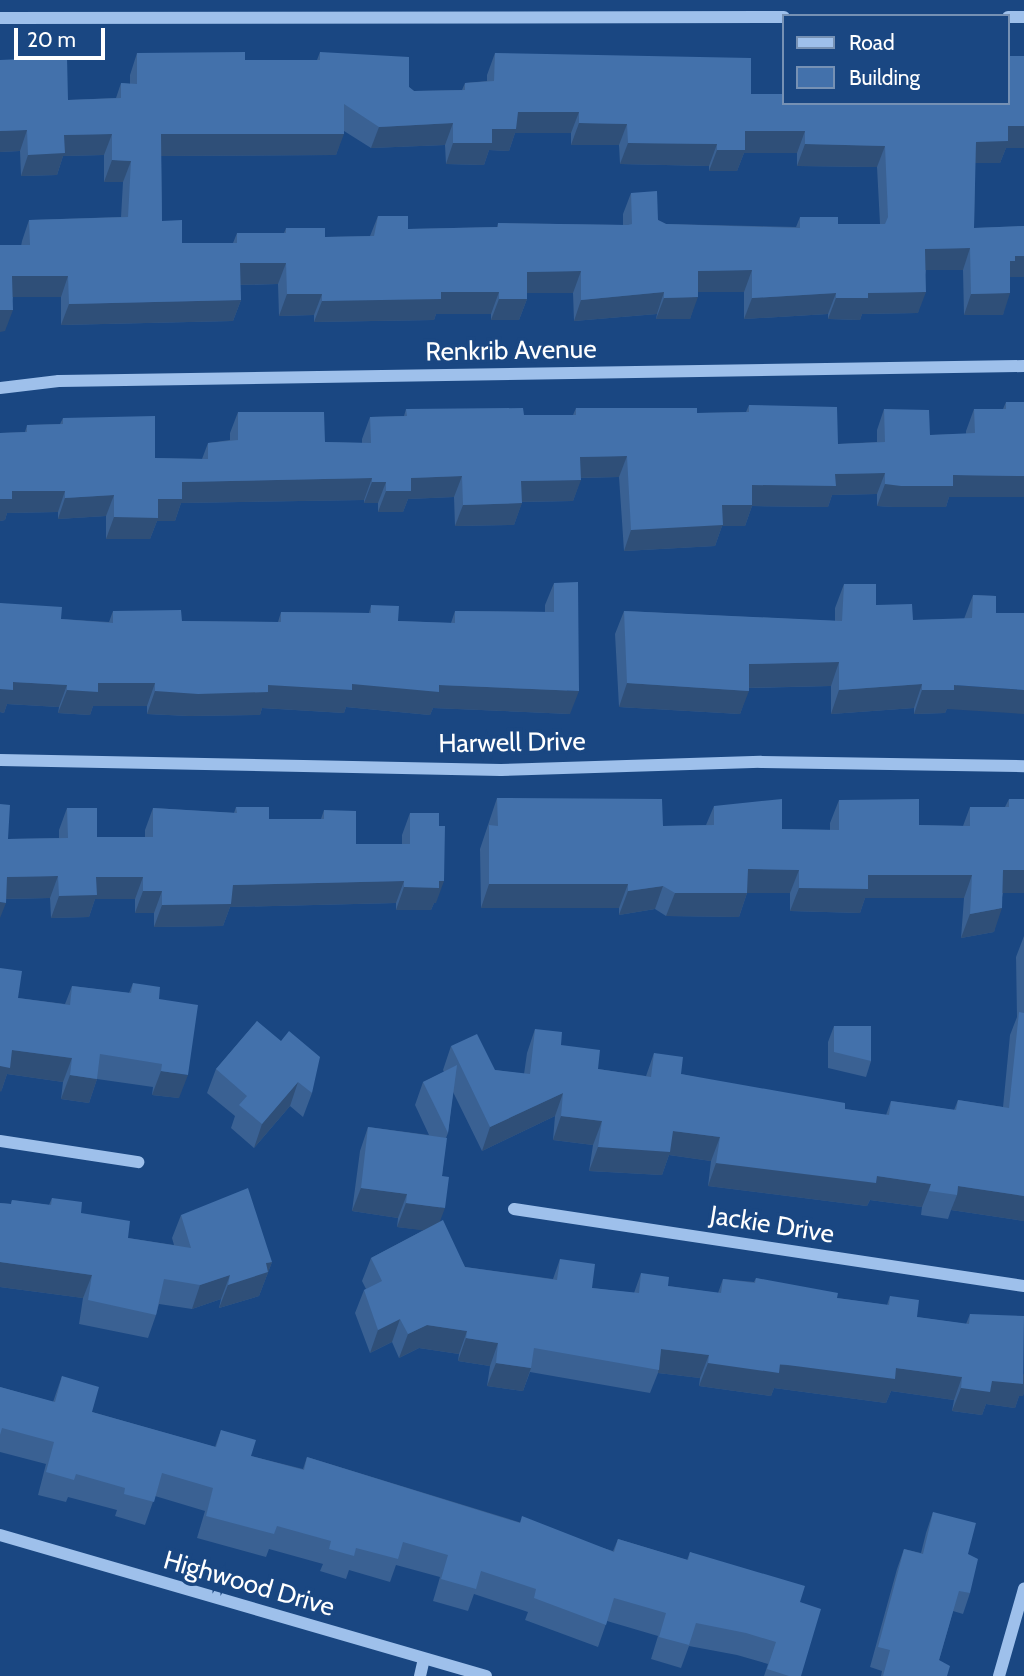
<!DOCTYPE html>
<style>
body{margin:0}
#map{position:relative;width:1024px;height:1676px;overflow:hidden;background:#1a4782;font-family:Cabin,sans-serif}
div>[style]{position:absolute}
.minor>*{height:12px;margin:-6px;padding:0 6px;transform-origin:6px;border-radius:6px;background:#9ec0eb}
.wall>*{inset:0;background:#3a6193}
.shaded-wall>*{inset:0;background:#2f4f78}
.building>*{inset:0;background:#4371ab}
span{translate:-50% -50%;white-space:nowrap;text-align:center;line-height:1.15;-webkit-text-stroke:7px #1a4782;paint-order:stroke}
.street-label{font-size:26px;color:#fff}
.legend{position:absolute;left:782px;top:14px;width:228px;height:91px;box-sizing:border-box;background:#1a4782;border:2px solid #7691b4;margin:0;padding:9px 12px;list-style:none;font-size:21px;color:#fff}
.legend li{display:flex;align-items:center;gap:14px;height:35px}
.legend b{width:35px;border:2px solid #7691b4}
.scale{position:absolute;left:14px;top:28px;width:91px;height:32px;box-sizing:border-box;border:4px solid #fff;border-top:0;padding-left:9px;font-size:21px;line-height:24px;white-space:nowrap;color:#fff;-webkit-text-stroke:5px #1a4782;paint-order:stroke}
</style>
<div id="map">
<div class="minor">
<div style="left:1008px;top:17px;width:16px"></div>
<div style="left:0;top:18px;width:784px;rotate:-0.07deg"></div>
<div style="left:0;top:388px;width:59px;rotate:-6.8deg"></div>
<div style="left:59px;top:381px;width:965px;rotate:-0.89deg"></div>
<div style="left:0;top:760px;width:501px;rotate:1.14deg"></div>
<div style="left:501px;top:770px;width:260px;rotate:-1.8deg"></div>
<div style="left:761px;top:762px;width:263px;rotate:0.9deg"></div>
<div style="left:0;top:1141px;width:140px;rotate:8.7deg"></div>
<div style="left:514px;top:1209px;width:516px;rotate:8.59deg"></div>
<div style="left:0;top:1535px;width:506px;rotate:16.18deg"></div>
<div style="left:420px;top:1676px;width:17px;rotate:-77deg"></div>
<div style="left:999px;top:1676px;width:91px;rotate:-74deg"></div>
</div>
<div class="wall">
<div style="clip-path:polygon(evenodd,320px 52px,409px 87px,414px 91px,462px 90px,465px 83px,487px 81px,487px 75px,495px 53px,751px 94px,784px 103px,1024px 56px,1024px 148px,1006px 148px,1000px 163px,975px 163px,974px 228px,1024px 226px,1024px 277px,1010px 277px,1003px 315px,964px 315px,963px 270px,926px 270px,918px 313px,862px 314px,860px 320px,828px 319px,828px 314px,744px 319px,744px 292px,698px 292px,690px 319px,656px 319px,657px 314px,574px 321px,573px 293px,527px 293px,527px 299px,519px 320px,491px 320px,491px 314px,436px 314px,434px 320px,314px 322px,314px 315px,279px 316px,278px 284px,240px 285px,241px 300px,233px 321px,61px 325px,61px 297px,13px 297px,5px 331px,22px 241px,29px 220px,121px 217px,123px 182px,104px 182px,104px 155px,63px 156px,57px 175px,21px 176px,20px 151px,0 152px,0 60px,68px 100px,116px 98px,121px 83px,130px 84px,130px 75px,137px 53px,245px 60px,317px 60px,320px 52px,344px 131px,371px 148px,445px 145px,446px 164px,484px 165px,489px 150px,509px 151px,515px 133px,571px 133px,571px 145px,619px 145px,620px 164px,709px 166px,709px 171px,737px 171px,744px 153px,797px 153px,797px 166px,877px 167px,880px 224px,838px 224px,800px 217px,796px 227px,666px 224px,658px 220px,631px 193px,623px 214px,623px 225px,498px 223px,497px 227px,408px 229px,378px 216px,370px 236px,325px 237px,286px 228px,284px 233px,237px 233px,233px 243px,182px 243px,162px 221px,161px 156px,336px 155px,344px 131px)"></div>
<div style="clip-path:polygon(1006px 402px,1024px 402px,1024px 497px,949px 497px,946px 507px,893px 507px,877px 506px,877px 494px,832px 495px,828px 507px,752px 506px,745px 526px,722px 526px,715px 546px,624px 551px,619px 477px,581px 478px,573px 501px,522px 502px,514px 525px,455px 526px,454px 497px,408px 499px,403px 512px,378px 512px,378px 503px,364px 503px,364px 500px,181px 503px,175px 521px,157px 521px,150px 539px,106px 539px,106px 516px,58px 519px,58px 512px,7px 513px,5px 520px,0 521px,0 433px,25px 432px,27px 425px,60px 424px,63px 418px,155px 458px,202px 459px,208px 443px,230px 440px,230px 433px,238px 412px,325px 442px,362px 443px,362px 439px,370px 417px,404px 416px,406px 409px,524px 415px,573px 415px,576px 408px,697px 413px,746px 412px,749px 405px,838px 444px,877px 442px,877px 430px,884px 409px,930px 435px,966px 434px,966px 431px,974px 409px,1003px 409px)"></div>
<div style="clip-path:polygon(554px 583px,570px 714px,433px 708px,430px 715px,346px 707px,344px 713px,262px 708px,260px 715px,189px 716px,147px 714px,147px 706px,93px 706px,90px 715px,58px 713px,59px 707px,7px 704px,4px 713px,0 712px,0 603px,61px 619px,109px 622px,113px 611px,182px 621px,278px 622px,281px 612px,369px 613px,371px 605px,398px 621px,451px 623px,455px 611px,545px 612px,545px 605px)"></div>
<div style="clip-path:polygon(844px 584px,876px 605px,913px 620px,964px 619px,973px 595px,996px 596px,945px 713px,914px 714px,914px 708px,831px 714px,831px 686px,749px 688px,740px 714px,619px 707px,615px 634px,624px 611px,835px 621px,835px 608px)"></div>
<div style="clip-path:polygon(497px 798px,663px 826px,706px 825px,714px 806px,782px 829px,830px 830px,830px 823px,839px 800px,919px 825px,963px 826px,970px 807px,1005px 807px,1009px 799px,1024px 799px,1024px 893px,1003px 893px,994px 932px,961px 938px,964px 898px,865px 898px,860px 913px,790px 911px,790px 893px,747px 893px,739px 917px,666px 916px,655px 909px,619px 915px,619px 908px,481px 908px,480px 849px)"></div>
<div style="clip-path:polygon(236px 807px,269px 819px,321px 819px,324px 810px,356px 844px,402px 844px,402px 835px,410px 813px,436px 903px,434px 903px,431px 910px,396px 910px,396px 903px,230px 907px,223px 926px,154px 927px,154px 913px,135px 913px,135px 899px,95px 899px,89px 917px,51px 918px,50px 898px,6px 899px,8px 839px,59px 838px,59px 830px,67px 808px,97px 837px,145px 837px,145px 830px,153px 808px,234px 813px)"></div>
<div style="clip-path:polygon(1024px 936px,1024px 1221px,951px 1210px,948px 1219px,921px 1215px,922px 1207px,870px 1200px,867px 1206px,708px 1186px,711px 1161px,669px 1155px,662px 1175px,589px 1171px,593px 1145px,553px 1140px,555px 1116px,482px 1151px,453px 1092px,448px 1133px,446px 1138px,442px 1176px,439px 1222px,465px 1267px,553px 1279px,560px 1259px,592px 1288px,634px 1293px,641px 1273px,668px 1286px,718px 1293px,723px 1279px,754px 1282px,756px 1278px,837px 1298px,887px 1305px,890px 1296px,917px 1317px,966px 1324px,970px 1314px,1023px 1396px,1019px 1396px,1015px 1408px,986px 1404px,982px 1415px,952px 1411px,954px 1400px,891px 1391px,886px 1403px,774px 1388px,771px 1396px,699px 1386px,700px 1378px,658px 1373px,650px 1393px,530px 1372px,523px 1391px,487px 1386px,490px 1366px,458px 1361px,459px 1354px,419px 1348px,399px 1358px,392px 1342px,370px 1353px,355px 1313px,364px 1290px,366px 1289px,362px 1281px,371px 1258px,424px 1230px,397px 1227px,398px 1218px,352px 1211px,360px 1151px,368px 1127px,429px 1135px,415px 1105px,423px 1082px,444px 1072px,443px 1070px,451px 1046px,495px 1070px,524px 1074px,527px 1053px,535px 1029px,598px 1069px,646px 1076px,654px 1053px,681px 1074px,845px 1109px,886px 1115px,891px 1101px,954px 1110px,958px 1100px,1003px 1107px,1010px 1035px,1017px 1017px,1016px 957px)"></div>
<div style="clip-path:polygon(133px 983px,159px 999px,179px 1098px,152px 1095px,153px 1087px,97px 1079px,89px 1103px,61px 1099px,63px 1082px,7px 1074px,1px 1092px,18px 998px,65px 1004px,72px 986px,129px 993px)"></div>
<div style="clip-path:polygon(257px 1021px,312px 1093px,303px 1117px,290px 1106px,254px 1148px,231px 1128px,235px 1116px,207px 1093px,216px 1069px)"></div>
<div style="clip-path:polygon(834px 1026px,871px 1061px,866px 1077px,828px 1068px,828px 1042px)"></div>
<div style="clip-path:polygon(52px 1198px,128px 1238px,174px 1245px,172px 1238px,181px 1215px,272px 1262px,259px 1296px,219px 1308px,221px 1299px,192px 1309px,159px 1304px,156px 1315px,148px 1338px,79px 1324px,83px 1298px,0 1287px,0 1203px,11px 1204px,12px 1200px,49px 1205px)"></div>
<div style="clip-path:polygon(62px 1376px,92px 1412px,215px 1447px,221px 1430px,251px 1456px,303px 1469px,307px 1457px,613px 1551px,618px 1539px,687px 1560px,690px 1552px,800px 1602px,801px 1676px,764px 1676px,768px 1664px,737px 1655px,689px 1646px,681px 1668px,651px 1659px,658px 1636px,607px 1621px,598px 1647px,525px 1620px,528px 1612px,474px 1594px,468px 1611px,433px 1601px,440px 1577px,396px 1565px,390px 1582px,349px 1570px,346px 1579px,320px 1571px,323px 1564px,269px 1549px,266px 1557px,226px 1546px,197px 1538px,205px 1511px,155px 1496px,145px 1525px,115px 1516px,117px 1510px,68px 1497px,66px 1502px,38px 1495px,46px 1464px,0 1452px,0 1387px,53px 1402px)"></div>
<div style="clip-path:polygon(933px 1512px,968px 1554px,970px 1593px,963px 1614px,953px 1611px,939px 1660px,947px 1676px,881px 1676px,882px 1671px,870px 1667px,897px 1569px,904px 1549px,921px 1553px,926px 1533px)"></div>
</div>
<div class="shaded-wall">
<div style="clip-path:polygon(518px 112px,579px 112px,571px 133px,515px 133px,509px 151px,489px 150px,484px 165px,446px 164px,453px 143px,492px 129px)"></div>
<div style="clip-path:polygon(453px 123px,445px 145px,371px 148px,379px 127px)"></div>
<div style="clip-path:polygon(579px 123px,627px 124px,619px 145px,571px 145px)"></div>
<div style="clip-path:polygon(1008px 126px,1024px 126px,1024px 148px,1006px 148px,1000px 163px,968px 163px,976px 142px)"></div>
<div style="clip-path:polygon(27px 130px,20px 151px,0 152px,0 131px)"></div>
<div style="clip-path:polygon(745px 131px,805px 131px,797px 153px,744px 153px,737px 171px,709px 171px,717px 150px)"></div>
<div style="clip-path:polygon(112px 134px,104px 155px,63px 156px,57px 175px,21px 176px,28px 155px,64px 135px)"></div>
<div style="clip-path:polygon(161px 134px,344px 134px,336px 155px,153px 156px)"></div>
<div style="clip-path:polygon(628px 143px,717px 144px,709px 166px,620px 164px)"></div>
<div style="clip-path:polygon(805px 144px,885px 146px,877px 167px,797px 166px)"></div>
<div style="clip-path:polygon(112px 160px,131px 161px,123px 182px,104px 182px)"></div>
<div style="clip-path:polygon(970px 248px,963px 270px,917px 270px,925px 249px)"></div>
<div style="clip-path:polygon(1015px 256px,1024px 256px,1024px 277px,1009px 277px,1010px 261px)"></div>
<div style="clip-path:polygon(240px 263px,286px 263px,278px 284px,232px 285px)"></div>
<div style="clip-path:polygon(752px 270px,744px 292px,690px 292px,698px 271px)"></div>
<div style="clip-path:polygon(581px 271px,573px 293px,519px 293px,527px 272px)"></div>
<div style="clip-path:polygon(12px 276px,68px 276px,61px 297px,4px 297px)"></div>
<div style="clip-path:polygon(441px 292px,499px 292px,491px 314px,436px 314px,434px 320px,314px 322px,322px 301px)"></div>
<div style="clip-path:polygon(664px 292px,657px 314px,574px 321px,581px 300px)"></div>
<div style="clip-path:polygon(926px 292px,918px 313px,862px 314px,860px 320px,828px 319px,836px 298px,868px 293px)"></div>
<div style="clip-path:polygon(836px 293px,828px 314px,744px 319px,752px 298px)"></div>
<div style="clip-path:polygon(1010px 293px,1003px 315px,964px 315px,971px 294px)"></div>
<div style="clip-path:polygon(287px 294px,322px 294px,314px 315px,279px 316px)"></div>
<div style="clip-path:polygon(698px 297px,690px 319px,656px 319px,664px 298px)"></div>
<div style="clip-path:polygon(499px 299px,527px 299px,519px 320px,491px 320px)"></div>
<div style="clip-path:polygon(241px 300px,233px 321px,61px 325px,69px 304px)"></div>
<div style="clip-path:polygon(0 310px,13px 310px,5px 331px,0 332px)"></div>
<div style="clip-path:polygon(627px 456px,619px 477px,573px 478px,580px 457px)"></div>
<div style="clip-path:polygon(885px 473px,877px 494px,832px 495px,828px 507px,752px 506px,745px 526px,722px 526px,715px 546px,624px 551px,631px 530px,722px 505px,752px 485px,835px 474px)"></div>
<div style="clip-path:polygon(953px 475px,1024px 476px,1024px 497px,949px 497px,946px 507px,893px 507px,877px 506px,885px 484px)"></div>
<div style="clip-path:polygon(462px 476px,454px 497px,408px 499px,403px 512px,378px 512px,386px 491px,411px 478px)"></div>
<div style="clip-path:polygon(372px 478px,364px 500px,181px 503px,175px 521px,157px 521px,150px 539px,106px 539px,114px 517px,158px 499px,182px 482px)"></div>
<div style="clip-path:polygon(581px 480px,573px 501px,513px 502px,521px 481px)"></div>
<div style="clip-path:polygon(372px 482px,386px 482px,378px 503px,364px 503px)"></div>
<div style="clip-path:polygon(12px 491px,65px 491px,58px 512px,7px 513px,5px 520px,0 521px,0 499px)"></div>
<div style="clip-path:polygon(114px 495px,106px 516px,58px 519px,65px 498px)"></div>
<div style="clip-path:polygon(522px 503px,514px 525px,455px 526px,463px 505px)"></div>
<div style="clip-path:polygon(839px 662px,831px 686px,740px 688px,749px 664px)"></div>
<div style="clip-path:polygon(13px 682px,67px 685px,59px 707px,7px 704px,4px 713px,0 712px,0 689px)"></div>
<div style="clip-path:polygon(98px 683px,155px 683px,147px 706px,93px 706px,90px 715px,58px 713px,67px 690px)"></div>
<div style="clip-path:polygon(627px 683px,749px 691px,740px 714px,619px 707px)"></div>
<div style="clip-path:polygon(352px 684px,439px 685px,579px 691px,570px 714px,433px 708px,430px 715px,346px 707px,344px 713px,262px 708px,260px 715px,189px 716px,147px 714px,155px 691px,268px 685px)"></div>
<div style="clip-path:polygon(922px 684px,914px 708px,831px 714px,839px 690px)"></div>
<div style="clip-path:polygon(954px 685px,1024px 690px,1024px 714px,947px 709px,945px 713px,914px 714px,922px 690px)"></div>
<div style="clip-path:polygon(748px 869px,799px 870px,790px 893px,739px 893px)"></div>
<div style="clip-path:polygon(1003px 870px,1024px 870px,1024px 893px,995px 893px)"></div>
<div style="clip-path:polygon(868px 875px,972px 875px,964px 898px,865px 898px,860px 913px,790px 911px,799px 888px)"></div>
<div style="clip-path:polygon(58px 876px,50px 898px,0 899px,7px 877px)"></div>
<div style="clip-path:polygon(96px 877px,143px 877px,135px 899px,95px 899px,89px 917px,51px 918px,59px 896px)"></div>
<div style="clip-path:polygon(404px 881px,396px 903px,230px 907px,223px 926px,154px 927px,162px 905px,233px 885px)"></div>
<div style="clip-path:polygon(439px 881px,444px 881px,436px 903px,434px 903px,431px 910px,396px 910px,404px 887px)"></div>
<div style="clip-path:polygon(489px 884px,628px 884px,619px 908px,481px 908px)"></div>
<div style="clip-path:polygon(663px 886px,655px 909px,619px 915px,628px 891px)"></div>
<div style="clip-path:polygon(143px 891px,162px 891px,154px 913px,135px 913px)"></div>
<div style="clip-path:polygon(675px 893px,747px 893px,739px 917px,666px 916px)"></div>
<div style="clip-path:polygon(0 902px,6px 903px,0 918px)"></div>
<div style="clip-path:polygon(1002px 908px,994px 932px,961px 938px,970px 914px)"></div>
<div style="clip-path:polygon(12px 1050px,72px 1058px,63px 1082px,7px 1074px,1px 1092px,0 1091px,0 1066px)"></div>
<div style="clip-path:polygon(161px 1071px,188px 1075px,179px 1098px,152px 1095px)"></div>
<div style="clip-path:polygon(70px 1075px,97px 1079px,89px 1103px,61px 1099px)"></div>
<div style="clip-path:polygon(298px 1082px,290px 1106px,254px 1148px,262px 1124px)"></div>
<div style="clip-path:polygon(563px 1093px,555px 1116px,482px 1151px,490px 1127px)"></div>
<div style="clip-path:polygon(561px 1116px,602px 1121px,593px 1145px,553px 1140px)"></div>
<div style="clip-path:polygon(673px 1131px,720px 1137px,711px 1161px,669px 1155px,662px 1175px,589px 1171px,598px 1147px)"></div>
<div style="clip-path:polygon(716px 1163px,877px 1176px,931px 1184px,922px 1207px,870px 1200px,867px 1206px,708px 1186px)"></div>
<div style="clip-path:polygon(958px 1186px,1024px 1196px,1024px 1221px,951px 1210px,957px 1195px)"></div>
<div style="clip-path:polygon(361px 1188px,407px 1194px,398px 1218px,352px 1211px)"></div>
<div style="clip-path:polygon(406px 1203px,445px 1208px,436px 1232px,397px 1227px)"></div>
<div style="clip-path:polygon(0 1262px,92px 1275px,83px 1298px,0 1287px)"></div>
<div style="clip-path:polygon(272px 1262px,259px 1296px,219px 1308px,228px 1285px,266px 1263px)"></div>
<div style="clip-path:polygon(230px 1275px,221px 1299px,192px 1309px,200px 1285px)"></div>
<div style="clip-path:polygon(400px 1319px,392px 1342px,370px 1353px,378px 1330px)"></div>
<div style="clip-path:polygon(427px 1325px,467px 1331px,459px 1354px,419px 1348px,399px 1358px,408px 1334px)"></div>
<div style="clip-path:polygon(466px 1338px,498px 1343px,490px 1366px,458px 1361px)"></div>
<div style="clip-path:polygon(661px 1349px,709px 1355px,700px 1378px,658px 1373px)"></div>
<div style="clip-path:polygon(496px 1363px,531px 1368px,523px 1391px,487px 1386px)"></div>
<div style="clip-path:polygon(708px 1363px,896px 1368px,962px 1377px,954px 1400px,891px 1391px,886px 1403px,774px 1388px,771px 1396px,699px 1386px)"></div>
<div style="clip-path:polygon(1024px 1374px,1024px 1394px,1023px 1396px,1019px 1396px,1015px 1408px,986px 1404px,982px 1415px,952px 1411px,961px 1388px)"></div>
</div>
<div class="building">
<div style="clip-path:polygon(evenodd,245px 52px,245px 60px,320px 60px,320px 52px,409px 57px,409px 87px,414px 91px,465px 90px,465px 83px,494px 81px,495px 53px,751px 58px,751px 94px,784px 94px,784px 103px,1008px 103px,1008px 56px,1024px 56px,1024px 126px,1008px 126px,1008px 141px,976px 142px,974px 228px,1024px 226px,1024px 256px,1015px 256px,1015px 261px,1010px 261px,1010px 293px,971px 294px,970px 248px,925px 249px,926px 292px,868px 293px,868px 298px,836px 298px,836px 293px,752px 298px,752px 270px,698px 271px,698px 297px,664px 298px,664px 292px,581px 300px,581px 271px,527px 272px,527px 299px,499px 299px,499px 292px,441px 292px,441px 299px,322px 301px,322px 294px,287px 294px,286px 263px,240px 263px,241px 300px,69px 304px,68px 276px,12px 276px,13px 310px,0 310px,0 245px,30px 245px,29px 220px,128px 217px,131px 161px,112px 160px,112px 134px,64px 135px,65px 153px,28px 155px,27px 130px,0 131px,0 60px,67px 57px,68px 100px,121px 98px,121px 83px,137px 84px,137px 53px,245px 52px,344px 104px,379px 127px,453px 123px,453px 143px,492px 143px,492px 129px,516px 129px,518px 112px,579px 112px,579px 123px,627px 124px,628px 143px,717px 144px,717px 150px,745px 150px,745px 131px,805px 131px,805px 144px,885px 146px,888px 217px,885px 224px,838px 224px,838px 217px,800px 217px,800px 228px,666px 224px,658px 220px,657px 191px,631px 193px,632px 224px,628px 225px,498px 223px,498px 227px,408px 229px,408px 216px,378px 216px,374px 236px,325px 237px,325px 228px,286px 228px,286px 233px,237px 233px,237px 243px,182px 243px,182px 220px,162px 221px,161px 134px,344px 134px,344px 104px)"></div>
<div style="clip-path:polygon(1006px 402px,1024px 402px,1024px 476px,953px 475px,953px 486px,901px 486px,885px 484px,885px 473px,835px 474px,836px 486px,752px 485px,752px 505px,722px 505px,723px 525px,631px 530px,627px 456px,580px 457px,581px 480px,521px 481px,522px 503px,463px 505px,462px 476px,411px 478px,411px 491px,386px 491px,386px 482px,372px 482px,372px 478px,182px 482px,182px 499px,158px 499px,158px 518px,114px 517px,114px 495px,65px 498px,65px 491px,12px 491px,12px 499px,0 499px,0 433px,27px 432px,27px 425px,63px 424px,63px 418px,155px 416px,155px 458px,208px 459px,208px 443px,238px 440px,238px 412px,324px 412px,325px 442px,371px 443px,370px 417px,407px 416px,406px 409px,523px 408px,524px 415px,576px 415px,576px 408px,697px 408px,697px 413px,749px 412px,749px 405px,837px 407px,838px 444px,885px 442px,884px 409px,929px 410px,930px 435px,975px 433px,974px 409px,1006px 409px)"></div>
<div style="clip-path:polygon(578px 582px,579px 691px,439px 685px,439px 692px,352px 684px,352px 690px,268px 685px,268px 692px,198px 694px,155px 691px,155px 683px,98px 683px,98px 692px,67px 690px,67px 685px,13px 682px,13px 690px,0 689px,0 603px,62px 607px,61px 619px,113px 623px,113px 611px,181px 610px,182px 621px,281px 622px,281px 612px,371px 613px,371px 605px,399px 606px,398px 621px,455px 623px,455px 611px,554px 612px,554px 583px)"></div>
<div style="clip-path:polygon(844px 584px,876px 584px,876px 605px,912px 604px,913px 620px,972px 618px,973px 595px,996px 596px,996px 613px,1024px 613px,1024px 690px,954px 685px,954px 690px,922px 690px,922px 684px,839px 690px,839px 662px,749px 664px,749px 691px,627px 683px,624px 611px,842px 621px)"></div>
<div style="clip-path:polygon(497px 798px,662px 799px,663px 826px,714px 825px,714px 806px,782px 799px,782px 829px,839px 830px,839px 800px,919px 799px,919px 825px,970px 826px,970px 807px,1009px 807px,1009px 799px,1024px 799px,1024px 870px,1003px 870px,1002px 908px,970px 914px,972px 875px,868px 875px,868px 889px,799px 888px,799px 870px,748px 869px,747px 893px,675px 893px,663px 886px,628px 891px,628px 884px,489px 884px,489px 825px,498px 826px)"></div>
<div style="clip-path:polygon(0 804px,10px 805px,8px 839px,68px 838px,67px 808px,97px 808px,97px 837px,153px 837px,153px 808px,237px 813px,236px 807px,269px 807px,269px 819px,324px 819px,324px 810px,356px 811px,356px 844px,410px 844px,410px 813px,439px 813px,439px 826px,445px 826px,444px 881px,439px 881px,439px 888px,404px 887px,404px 881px,233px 885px,231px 904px,162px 905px,162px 891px,143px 891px,143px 877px,96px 877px,97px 895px,59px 896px,58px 876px,7px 877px,6px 903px,0 902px)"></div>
<div style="clip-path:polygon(0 968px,22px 971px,18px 998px,70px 1005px,72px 986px,131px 993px,133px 983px,160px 987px,159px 999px,198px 1005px,188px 1075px,161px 1071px,162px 1064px,100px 1054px,97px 1079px,70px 1075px,72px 1058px,12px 1050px,10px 1068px,0 1066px)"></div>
<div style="clip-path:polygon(1019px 1012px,1024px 1013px,1024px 1196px,958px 1186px,957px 1195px,929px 1191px,931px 1184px,877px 1176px,876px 1183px,716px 1163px,720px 1137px,673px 1131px,670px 1152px,598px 1147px,602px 1121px,561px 1116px,563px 1093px,490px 1127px,451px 1046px,477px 1034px,495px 1070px,530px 1074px,535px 1029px,562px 1032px,561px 1045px,600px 1050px,598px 1069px,651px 1077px,654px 1053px,683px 1057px,681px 1074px,845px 1103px,845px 1109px,889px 1115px,891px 1101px,956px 1110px,958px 1100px,1009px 1108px)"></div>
<div style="clip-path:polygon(257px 1021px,281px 1041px,289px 1031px,320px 1057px,312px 1093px,298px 1082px,262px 1124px,239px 1105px,247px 1096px,216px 1069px)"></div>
<div style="clip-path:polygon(834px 1026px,871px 1026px,871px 1061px,834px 1052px)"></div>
<div style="clip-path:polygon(457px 1065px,448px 1133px,423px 1082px)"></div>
<div style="clip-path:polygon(368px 1127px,447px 1138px,442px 1176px,449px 1177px,445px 1208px,406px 1203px,407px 1194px,361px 1188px)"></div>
<div style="clip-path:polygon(248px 1188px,272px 1262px,266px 1263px,268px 1272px,228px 1285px,230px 1275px,200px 1285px,164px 1279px,156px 1315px,88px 1300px,92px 1275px,0 1262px,0 1203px,11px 1204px,12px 1200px,51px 1205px,52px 1198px,82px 1202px,81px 1213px,130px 1221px,128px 1238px,191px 1248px,181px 1215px)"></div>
<div style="clip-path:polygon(443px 1220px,465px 1267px,557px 1280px,560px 1259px,595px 1264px,592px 1288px,639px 1293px,641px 1273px,669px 1277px,668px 1286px,721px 1293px,723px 1279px,755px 1283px,756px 1278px,838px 1293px,837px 1298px,889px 1305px,890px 1296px,919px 1300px,917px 1317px,969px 1324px,970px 1314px,1024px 1316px,1023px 1384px,992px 1381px,990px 1392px,961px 1388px,962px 1377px,896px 1368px,895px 1379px,780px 1364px,779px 1373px,708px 1363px,709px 1355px,661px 1349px,659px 1370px,534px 1348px,531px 1368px,496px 1363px,498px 1343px,466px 1338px,467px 1331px,427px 1325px,408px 1334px,400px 1319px,378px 1330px,364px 1290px,382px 1281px,371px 1258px)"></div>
<div style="clip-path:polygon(62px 1376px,99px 1387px,92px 1412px,216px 1447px,221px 1430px,256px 1440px,251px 1456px,304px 1470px,307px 1457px,520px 1523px,522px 1516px,614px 1552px,618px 1539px,688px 1560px,690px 1552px,805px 1586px,800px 1602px,821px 1609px,801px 1676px,789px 1676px,767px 1669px,776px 1642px,746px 1633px,696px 1623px,689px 1645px,659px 1637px,666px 1613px,614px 1598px,606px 1625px,534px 1598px,536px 1589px,481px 1571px,476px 1589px,441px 1579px,448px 1555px,403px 1542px,398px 1559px,356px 1548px,354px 1556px,329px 1549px,331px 1541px,277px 1526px,274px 1534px,206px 1516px,213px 1488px,162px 1473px,154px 1502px,124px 1494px,125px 1488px,76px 1474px,74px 1480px,46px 1472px,54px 1442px,2px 1428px,0 1435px,0 1387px,55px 1402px)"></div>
<div style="clip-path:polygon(933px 1512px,976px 1523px,968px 1554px,978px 1559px,970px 1593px,959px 1591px,939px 1660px,950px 1666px,947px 1676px,883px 1676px,890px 1650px,878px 1647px,904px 1549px,923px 1554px)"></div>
</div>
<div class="street-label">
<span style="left:511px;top:351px;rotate:-1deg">Renkrib Avenue</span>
<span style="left:512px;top:743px;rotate:-1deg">Harwell Drive</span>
<span style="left:772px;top:1225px;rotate:9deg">Jackie Drive</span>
<span style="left:249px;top:1584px;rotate:16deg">Highwood Drive</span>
</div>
<ul class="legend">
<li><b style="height:9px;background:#9ec0eb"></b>Road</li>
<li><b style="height:19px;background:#4371ab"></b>Building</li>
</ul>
<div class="scale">20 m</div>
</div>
